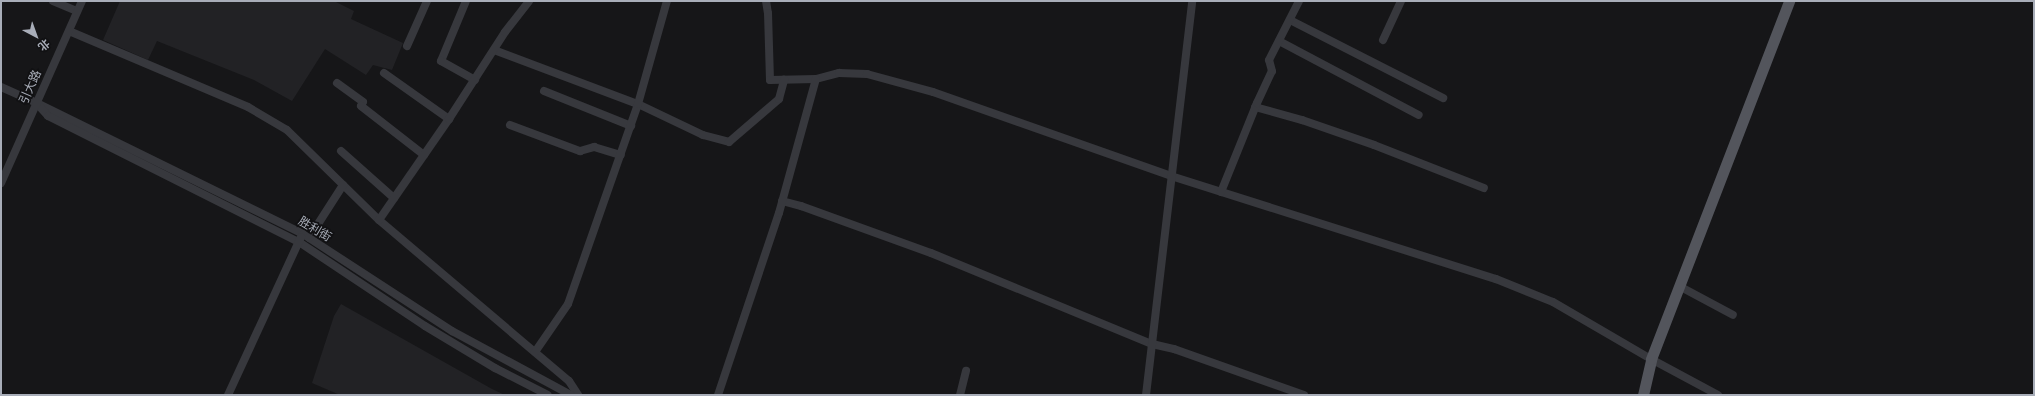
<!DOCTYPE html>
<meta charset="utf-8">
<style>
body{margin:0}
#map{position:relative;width:2035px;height:396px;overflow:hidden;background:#161618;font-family:Mulish,"Noto Sans SC",sans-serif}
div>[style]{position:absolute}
.built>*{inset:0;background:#222225}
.minor>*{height:8px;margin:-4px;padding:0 4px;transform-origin:4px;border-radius:4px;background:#37383d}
.major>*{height:11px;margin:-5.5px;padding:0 5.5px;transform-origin:5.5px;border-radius:5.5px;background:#53555c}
span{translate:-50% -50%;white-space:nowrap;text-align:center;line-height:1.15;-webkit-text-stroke:3.5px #111113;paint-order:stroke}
.street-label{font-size:12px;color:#a8adb8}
.frame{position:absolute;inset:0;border:2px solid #a8adb8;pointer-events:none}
.north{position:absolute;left:16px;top:16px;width:40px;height:40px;-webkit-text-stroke:3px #111113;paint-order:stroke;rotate:139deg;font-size:11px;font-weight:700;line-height:16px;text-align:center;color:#a8adb8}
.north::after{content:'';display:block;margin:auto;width:14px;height:18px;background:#a8adb8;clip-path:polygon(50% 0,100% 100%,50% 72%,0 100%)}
</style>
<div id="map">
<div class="built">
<div style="clip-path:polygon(120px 1px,334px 1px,354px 11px,351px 19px,403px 43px,392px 70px,373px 65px,366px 75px,325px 49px,292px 101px,254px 80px,157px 41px,148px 60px,103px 40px)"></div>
<div style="clip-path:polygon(341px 304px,492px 389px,505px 395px,340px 395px,312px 383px,334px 316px)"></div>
</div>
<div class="minor">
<div style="left:53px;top:1px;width:26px;rotate:23deg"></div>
<div style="left:466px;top:1px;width:65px;rotate:112.6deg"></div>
<div style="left:441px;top:61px;width:39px;rotate:29deg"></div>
<div style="left:766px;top:1px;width:12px;rotate:81deg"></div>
<div style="left:768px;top:13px;width:67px;rotate:88.3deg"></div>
<div style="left:770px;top:80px;width:46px;rotate:-1.2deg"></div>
<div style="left:816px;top:79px;width:24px;rotate:-15deg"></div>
<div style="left:839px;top:73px;width:28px;rotate:2deg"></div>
<div style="left:867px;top:74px;width:68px;rotate:15.3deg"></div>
<div style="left:933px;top:92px;width:252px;rotate:19.4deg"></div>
<div style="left:1171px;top:176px;width:341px;rotate:17.6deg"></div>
<div style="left:1496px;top:279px;width:61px;rotate:22deg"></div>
<div style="left:1553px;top:302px;width:113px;rotate:30.2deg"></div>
<div style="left:1651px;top:359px;width:76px;rotate:28.2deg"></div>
<div style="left:1290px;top:20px;width:172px;rotate:27deg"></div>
<div style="left:69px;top:31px;width:194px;rotate:23deg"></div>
<div style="left:248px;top:107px;width:45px;rotate:30.5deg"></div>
<div style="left:287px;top:130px;width:129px;rotate:44.4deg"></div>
<div style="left:379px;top:220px;width:249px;rotate:40.3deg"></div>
<div style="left:569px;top:381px;width:17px;rotate:57deg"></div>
<div style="left:1383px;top:40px;width:43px;rotate:-65.2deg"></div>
<div style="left:1279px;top:41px;width:158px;rotate:27.9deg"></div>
<div style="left:407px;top:46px;width:49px;rotate:-66deg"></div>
<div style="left:494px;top:50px;width:154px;rotate:20.6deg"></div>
<div style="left:638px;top:104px;width:72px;rotate:25.5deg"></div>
<div style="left:703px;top:135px;width:27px;rotate:15deg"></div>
<div style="left:729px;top:142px;width:66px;rotate:-40.7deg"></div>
<div style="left:779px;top:99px;width:20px;rotate:-75deg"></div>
<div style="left:384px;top:73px;width:80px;rotate:35.3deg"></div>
<div style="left:337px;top:83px;width:32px;rotate:36deg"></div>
<div style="left:363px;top:102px;width:4px;rotate:117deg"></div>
<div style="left:361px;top:106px;width:80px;rotate:37.9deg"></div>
<div style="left:1px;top:87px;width:39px;rotate:24deg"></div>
<div style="left:37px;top:103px;width:297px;rotate:26.2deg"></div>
<div style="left:303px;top:234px;width:178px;rotate:33.1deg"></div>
<div style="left:452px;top:331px;width:135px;rotate:28.3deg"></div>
<div style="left:544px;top:91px;width:94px;rotate:21.9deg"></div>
<div style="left:40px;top:107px;width:12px;rotate:48deg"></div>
<div style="left:48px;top:116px;width:281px;rotate:26.7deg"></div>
<div style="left:299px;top:242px;width:151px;rotate:33.7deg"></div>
<div style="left:425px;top:326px;width:82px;rotate:31deg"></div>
<div style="left:495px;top:368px;width:59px;rotate:27deg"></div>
<div style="left:1255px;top:107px;width:49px;rotate:15.5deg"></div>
<div style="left:1302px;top:120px;width:76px;rotate:19.1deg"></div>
<div style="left:1374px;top:145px;width:118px;rotate:21.4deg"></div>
<div style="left:510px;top:125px;width:75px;rotate:20.4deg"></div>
<div style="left:580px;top:151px;width:15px;rotate:-16deg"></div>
<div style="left:594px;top:147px;width:28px;rotate:17deg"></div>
<div style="left:341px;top:151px;width:71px;rotate:41.6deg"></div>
<div style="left:1px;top:183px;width:199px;rotate:-66deg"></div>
<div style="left:1221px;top:192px;width:96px;rotate:-68deg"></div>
<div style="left:1257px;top:103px;width:35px;rotate:-65deg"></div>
<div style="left:1272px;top:71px;width:11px;rotate:-105deg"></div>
<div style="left:1269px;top:60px;width:66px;rotate:-63deg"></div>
<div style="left:782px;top:201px;width:20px;rotate:15deg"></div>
<div style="left:801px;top:206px;width:138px;rotate:19.9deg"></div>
<div style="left:931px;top:253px;width:239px;rotate:22.4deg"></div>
<div style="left:1152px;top:344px;width:23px;rotate:13deg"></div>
<div style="left:1174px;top:349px;width:138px;rotate:19.5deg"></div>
<div style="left:379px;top:220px;width:123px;rotate:-55.3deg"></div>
<div style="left:449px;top:119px;width:103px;rotate:-57.2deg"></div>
<div style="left:505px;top:32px;width:39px;rotate:-52deg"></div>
<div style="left:309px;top:238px;width:63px;rotate:-57.3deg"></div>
<div style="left:1679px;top:286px;width:61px;rotate:28.2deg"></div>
<div style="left:535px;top:352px;width:58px;rotate:-55.5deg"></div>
<div style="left:568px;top:304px;width:212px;rotate:-70.7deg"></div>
<div style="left:638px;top:104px;width:107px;rotate:-74.3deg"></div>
<div style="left:228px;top:395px;width:174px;rotate:-65.2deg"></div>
<div style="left:718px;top:395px;width:192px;rotate:-71.5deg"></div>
<div style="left:779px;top:213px;width:139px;rotate:-74.6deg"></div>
<div style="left:960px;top:395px;width:25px;rotate:-76deg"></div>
<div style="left:1146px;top:395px;width:397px;rotate:-83.3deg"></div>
</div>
<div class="major">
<div style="left:1643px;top:395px;width:37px;rotate:-77deg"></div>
<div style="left:1651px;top:359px;width:384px;rotate:-68.9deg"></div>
</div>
<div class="street-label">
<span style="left:30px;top:87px;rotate:-66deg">引大路</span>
<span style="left:315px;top:229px;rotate:31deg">胜利街</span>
</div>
<div class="frame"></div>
<div class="north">北</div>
</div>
